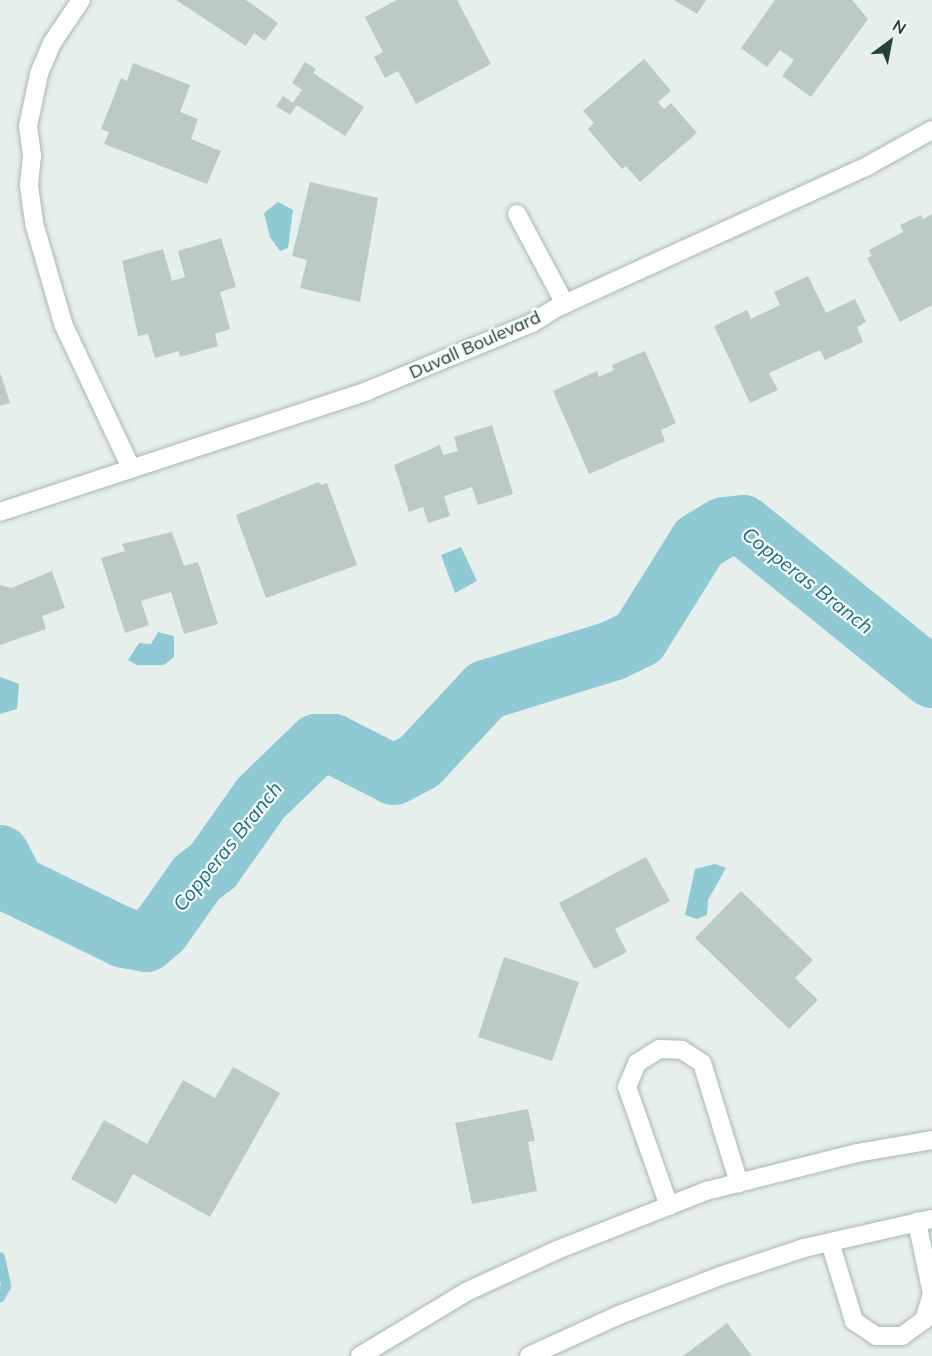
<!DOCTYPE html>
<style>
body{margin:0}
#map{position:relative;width:932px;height:1356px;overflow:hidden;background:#e6efeb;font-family:Mulish,sans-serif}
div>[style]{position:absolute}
.water>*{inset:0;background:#8ec9d4}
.stream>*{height:10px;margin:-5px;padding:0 5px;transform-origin:5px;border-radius:5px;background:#8ec9d4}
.river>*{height:60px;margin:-30px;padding:0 30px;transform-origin:30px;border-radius:30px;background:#8ec9d4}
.building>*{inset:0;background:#bbcac4}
.roads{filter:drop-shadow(0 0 2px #a8b8b2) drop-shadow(0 0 2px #a8b8b2)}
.street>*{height:18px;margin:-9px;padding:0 9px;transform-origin:9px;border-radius:9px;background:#fff}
.secondary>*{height:18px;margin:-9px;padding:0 9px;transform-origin:9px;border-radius:9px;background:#fff}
span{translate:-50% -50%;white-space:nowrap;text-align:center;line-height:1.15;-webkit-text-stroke:4.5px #f7fbf9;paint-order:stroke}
.street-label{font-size:18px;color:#24423a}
.water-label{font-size:20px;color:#1c6f80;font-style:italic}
.north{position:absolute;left:860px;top:12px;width:60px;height:60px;-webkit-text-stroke:4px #f7fbf9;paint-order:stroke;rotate:32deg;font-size:16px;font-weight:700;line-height:24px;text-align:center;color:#24423a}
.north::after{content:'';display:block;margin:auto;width:21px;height:27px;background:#24423a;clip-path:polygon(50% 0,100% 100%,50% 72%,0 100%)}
</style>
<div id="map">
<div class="water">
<div style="clip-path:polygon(278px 202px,293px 210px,288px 248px,280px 251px,270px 237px,264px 213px)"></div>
<div style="clip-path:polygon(461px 547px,477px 581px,455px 593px,441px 555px)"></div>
<div style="clip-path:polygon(158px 632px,174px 636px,174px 657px,164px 665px,137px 665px,128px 660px,139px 643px,151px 644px)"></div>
<div style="clip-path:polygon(0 677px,19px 684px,17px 709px,0 714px)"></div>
<div style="clip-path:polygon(715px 864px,726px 868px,708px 900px,707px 915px,697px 919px,685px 915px,695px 869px)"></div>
</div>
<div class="stream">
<div style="left:0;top:890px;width:16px;rotate:-18deg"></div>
<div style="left:0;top:1257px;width:30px;rotate:78deg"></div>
<div style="left:6px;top:1286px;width:13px;rotate:117deg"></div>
</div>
<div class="river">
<div style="left:0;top:855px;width:34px;rotate:63deg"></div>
<div style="left:15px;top:885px;width:121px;rotate:25.9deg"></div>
<div style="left:124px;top:938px;width:22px;rotate:10deg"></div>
<div style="left:146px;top:942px;width:20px;rotate:-41deg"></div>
<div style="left:161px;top:929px;width:62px;rotate:-54.8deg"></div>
<div style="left:197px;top:878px;width:20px;rotate:-37deg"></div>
<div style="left:213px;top:866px;width:83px;rotate:-54.8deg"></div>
<div style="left:261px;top:798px;width:78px;rotate:-44deg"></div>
<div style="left:317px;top:744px;width:16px"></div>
<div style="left:333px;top:744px;width:68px;rotate:26.9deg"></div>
<div style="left:394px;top:775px;width:30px;rotate:-28deg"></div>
<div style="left:420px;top:761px;width:97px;rotate:-47.1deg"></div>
<div style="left:486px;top:690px;width:132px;rotate:-17.2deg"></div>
<div style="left:612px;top:651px;width:30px;rotate:-26deg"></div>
<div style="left:639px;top:638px;width:113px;rotate:-58deg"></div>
<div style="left:699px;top:542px;width:29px;rotate:-31deg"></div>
<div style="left:724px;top:527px;width:19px;rotate:-6deg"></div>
<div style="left:743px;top:525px;width:243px;rotate:39deg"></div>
</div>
<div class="building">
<div style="clip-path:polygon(176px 0,246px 0,278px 23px,265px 41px,254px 33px,246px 46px)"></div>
<div style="clip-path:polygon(397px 0,457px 0,491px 64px,416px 104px,398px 71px,385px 78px,374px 57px,383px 52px,365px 17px)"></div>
<div style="clip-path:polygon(674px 0,706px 0,697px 14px)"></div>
<div style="clip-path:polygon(775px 0,852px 0,868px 19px,811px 97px,782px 76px,794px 60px,780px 50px,767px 67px,741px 48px)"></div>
<div style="clip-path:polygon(644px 59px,671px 91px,658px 102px,664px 109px,671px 103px,697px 133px,640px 182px,626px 166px,622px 169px,588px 129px,594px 123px,583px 111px)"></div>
<div style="clip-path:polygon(305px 62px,316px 69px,313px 73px,364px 107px,345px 136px,297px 105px,290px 115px,276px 106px,283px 96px,293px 103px,302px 90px,292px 83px)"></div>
<div style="clip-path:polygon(133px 63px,190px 85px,180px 112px,198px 119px,191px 139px,221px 151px,207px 184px,104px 144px,109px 132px,101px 129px,121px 78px,127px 81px)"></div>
<div style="clip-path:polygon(310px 182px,378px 198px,360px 302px,300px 288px,307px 260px,292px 256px)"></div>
<div style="clip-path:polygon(932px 214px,932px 305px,900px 322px,867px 258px,872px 256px,869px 250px,903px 232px,900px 225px,921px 215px,923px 219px)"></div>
<div style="clip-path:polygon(221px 238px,236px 287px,220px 292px,230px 329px,215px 334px,218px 346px,180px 357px,179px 351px,155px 358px,148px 334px,138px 336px,122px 261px,163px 249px,172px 281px,185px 277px,178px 251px)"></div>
<div style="clip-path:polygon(808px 276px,826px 313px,855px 299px,866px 322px,857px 327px,863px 342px,825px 360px,820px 350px,769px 373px,778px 390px,750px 403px,714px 326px,747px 310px,751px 319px,780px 305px,774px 292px)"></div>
<div style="clip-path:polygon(645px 351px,676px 423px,661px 430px,665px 441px,589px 474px,553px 391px,597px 371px,599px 377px,614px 370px,612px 365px)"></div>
<div style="clip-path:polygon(0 372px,10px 403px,0 406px)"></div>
<div style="clip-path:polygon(492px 425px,513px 494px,478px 505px,472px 487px,444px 496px,450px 516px,428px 523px,423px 507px,409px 512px,394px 465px,440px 445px,443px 455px,458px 451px,454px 437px)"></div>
<div style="clip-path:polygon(319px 482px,321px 485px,327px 483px,357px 565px,266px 598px,236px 515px)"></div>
<div style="clip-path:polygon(172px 532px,184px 566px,198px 562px,218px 624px,184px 634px,171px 592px,141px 601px,149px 625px,125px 633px,101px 558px,125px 551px,122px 544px)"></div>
<div style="clip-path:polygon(52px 571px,65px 608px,42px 616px,46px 629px,0 645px,0 585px,11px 588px)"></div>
<div style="clip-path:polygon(646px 857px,670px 901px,615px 929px,627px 952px,594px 969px,559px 903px)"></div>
<div style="clip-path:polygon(741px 891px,813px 960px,795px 978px,818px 1000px,789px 1029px,695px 938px)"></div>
<div style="clip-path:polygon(504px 957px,579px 982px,552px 1061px,478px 1037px)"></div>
<div style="clip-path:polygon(233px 1067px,280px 1093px,210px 1217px,133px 1174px,116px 1204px,71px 1179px,104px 1120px,147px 1144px,183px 1080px,215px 1098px)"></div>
<div style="clip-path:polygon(528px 1109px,535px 1141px,528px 1142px,537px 1191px,472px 1204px,455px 1123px)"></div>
<div style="clip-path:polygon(727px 1323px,752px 1356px,683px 1356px)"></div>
</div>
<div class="roads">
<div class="street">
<div style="left:81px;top:0;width:52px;rotate:124deg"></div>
<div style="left:52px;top:43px;width:34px;rotate:113deg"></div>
<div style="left:39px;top:74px;width:53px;rotate:101.9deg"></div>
<div style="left:28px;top:126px;width:30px;rotate:82deg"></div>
<div style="left:32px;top:156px;width:30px;rotate:96deg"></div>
<div style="left:29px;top:186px;width:37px;rotate:82deg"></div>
<div style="left:34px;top:223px;width:107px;rotate:73.8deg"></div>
<div style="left:64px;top:326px;width:157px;rotate:64.7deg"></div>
<div style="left:517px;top:214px;width:102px;rotate:61.9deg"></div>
<div style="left:0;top:512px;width:386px;rotate:-18.2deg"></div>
<div style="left:367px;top:391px;width:178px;rotate:-22.4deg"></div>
<div style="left:532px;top:323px;width:31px;rotate:-32deg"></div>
<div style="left:558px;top:307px;width:342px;rotate:-24.5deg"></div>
<div style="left:869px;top:165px;width:72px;rotate:-29.1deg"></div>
<div style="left:669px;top:1206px;width:126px;rotate:-109.4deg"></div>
<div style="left:627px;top:1087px;width:26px;rotate:-67deg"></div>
<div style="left:637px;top:1063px;width:26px;rotate:-32deg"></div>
<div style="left:659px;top:1049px;width:23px;rotate:2deg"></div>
<div style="left:682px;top:1050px;width:24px;rotate:33deg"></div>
<div style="left:702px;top:1063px;width:126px;rotate:72.9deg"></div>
<div style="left:830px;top:1242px;width:83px;rotate:73.1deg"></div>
<div style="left:854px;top:1321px;width:27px;rotate:34deg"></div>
<div style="left:876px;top:1336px;width:26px"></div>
<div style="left:902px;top:1336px;width:27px;rotate:-36deg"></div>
<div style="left:924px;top:1320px;width:27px;rotate:-73deg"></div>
<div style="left:932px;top:1294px;width:74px;rotate:-101.8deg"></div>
</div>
<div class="secondary">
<div style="left:360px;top:1356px;width:124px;rotate:-31.1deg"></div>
<div style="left:466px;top:1292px;width:100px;rotate:-24.8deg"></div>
<div style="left:557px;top:1250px;width:160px;rotate:-21.6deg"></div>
<div style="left:706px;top:1191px;width:156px;rotate:-14.1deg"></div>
<div style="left:857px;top:1153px;width:76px;rotate:-9.8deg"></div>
<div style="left:529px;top:1356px;width:99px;rotate:-24.5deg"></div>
<div style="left:619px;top:1315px;width:108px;rotate:-21.1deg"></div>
<div style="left:720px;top:1276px;width:89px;rotate:-18.4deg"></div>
<div style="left:804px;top:1248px;width:131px;rotate:-12.8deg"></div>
</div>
</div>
<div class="street-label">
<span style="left:475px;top:345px;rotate:-24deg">Duvall Boulevard</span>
</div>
<div class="water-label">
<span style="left:808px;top:580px;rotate:38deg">Copperas Branch</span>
<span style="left:227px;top:846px;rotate:-51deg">Copperas Branch</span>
</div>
<div class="north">N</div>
</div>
